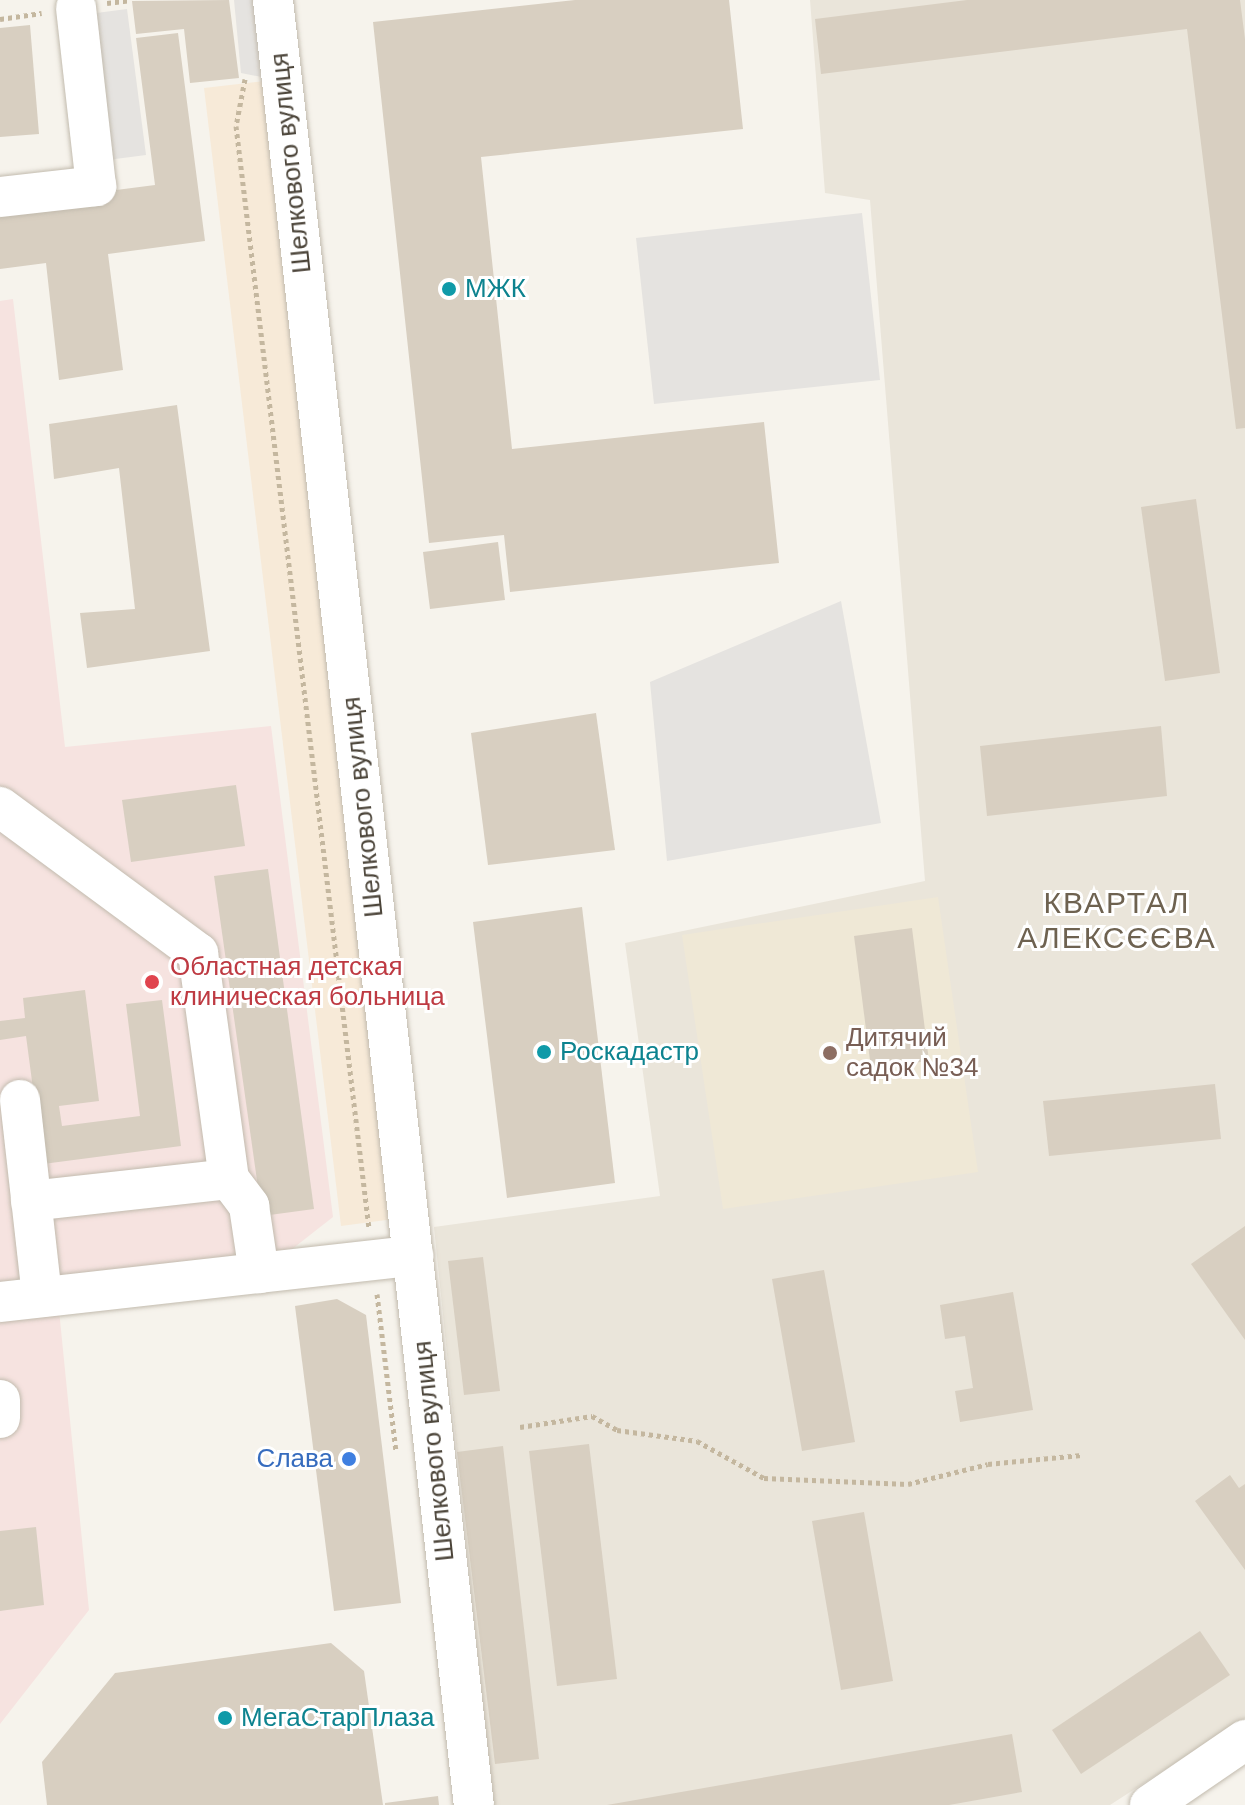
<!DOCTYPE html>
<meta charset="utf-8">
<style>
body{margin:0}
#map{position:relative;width:1245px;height:1805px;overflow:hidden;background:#f6f3ec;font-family:Arial,sans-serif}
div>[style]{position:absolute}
.residential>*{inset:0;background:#eae5da}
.commercial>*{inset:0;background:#f7ead8}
.education>*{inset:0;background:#efe8d6}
.medical>*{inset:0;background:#f6e3e0}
.parking>*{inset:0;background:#e5e3e0}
.building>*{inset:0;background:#d8cfc1}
.path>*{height:5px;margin-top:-2.5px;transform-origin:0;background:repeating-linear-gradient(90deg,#c4b79f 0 4px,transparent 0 8px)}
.roads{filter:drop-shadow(0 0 2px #c2bbae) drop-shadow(0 0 2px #c2bbae)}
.minor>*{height:40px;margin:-20px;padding:0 20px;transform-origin:20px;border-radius:20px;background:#fff}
.dots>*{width:22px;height:22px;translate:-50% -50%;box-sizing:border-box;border:4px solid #fff;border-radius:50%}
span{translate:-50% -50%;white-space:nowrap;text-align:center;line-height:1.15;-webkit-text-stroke:6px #fff;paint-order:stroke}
.street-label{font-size:26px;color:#4b4439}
.culture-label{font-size:26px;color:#0d838f}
.left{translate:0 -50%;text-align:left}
.health-label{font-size:26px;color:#be3a42}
.education-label{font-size:26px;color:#785e54}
.shop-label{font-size:26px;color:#366cbe}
.right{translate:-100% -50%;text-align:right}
.quarter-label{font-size:30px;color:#6e6250;letter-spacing:2px}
</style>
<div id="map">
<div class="residential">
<div style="clip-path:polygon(810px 0,1245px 0,1245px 1718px,1110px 1805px,493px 1805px,434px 1227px,660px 1196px,625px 943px,925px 881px,870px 200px,825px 193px)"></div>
</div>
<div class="commercial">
<div style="clip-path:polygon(264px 81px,401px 1218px,341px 1226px,204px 88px)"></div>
</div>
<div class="education">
<div style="clip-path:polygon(938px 897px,978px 1172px,723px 1209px,682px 935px)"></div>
</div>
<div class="medical">
<div style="clip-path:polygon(13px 299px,65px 747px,271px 726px,333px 1217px,287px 1253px,56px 1280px,89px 1610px,0 1724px,0 301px)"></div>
</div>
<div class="parking">
<div style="clip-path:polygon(234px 0,258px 0,267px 78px,241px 73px)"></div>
<div style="clip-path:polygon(127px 9px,146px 155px,100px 161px,81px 15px)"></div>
<div style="clip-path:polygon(862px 213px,880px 380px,654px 404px,636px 238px)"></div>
<div style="clip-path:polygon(841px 601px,881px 823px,667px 861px,650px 682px)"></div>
</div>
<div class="building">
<div style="clip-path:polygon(229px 0,239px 78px,190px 83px,184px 29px,136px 34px,132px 1px)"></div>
<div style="clip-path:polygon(575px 0,729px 0,743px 129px,481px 157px,512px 449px,764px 422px,779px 563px,510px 592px,504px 535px,429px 543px,373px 22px)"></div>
<div style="clip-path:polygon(967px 0,1240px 0,1245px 39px,1245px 428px,1236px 429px,1187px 29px,821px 74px,815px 19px)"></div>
<div style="clip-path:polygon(30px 25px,39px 134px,0 137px,0 28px)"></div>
<div style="clip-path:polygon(178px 33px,205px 241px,108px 254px,123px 370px,59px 380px,46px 263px,0 269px,0 205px,155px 185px,136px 38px)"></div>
<div style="clip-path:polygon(177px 405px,210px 651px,87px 668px,80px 613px,135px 609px,119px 468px,54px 479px,49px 424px)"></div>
<div style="clip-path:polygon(1196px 499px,1220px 673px,1165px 681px,1141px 507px)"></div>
<div style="clip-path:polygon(498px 542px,505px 600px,430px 609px,423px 552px)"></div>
<div style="clip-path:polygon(596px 713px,615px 850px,488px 865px,471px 733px)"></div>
<div style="clip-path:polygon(1161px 726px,1167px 796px,987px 816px,980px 746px)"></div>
<div style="clip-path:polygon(236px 785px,245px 846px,131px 862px,122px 800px)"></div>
<div style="clip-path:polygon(268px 869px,314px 1209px,262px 1216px,214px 876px)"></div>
<div style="clip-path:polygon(582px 907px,615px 1183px,507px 1198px,473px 922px)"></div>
<div style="clip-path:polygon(912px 928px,929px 1061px,871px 1068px,854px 936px)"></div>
<div style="clip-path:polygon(85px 990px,99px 1101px,59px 1106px,62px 1126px,140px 1116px,126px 1004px,162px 1000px,181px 1146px,43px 1164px,26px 1036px,0 1040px,0 1021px,25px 1018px,23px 998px)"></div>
<div style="clip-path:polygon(1215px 1084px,1221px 1139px,1049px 1156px,1043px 1101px)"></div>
<div style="clip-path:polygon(1245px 1226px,1245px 1340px,1191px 1264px)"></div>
<div style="clip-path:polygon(483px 1257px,500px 1391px,464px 1395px,448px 1261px)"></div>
<div style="clip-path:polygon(824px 1270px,855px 1442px,802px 1451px,772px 1279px)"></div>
<div style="clip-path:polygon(1013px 1292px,1033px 1410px,960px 1422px,955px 1391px,973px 1388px,965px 1336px,945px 1339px,940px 1305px)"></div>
<div style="clip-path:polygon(337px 1299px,366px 1315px,401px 1603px,334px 1611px,295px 1306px)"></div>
<div style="clip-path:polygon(589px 1444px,617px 1679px,557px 1686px,529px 1451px)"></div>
<div style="clip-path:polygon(503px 1446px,539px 1759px,495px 1764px,457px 1452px)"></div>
<div style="clip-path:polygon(1230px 1475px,1239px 1488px,1245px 1484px,1245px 1570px,1195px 1501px)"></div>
<div style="clip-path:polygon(864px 1512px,893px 1681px,841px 1690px,812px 1521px)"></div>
<div style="clip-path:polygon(36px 1527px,44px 1605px,0 1611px,0 1531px)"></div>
<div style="clip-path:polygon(1200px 1631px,1230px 1675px,1081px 1774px,1052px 1730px)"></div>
<div style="clip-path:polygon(331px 1643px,364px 1671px,383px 1805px,47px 1805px,42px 1762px,115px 1673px)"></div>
<div style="clip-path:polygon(1012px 1734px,1022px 1792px,949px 1805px,607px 1805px)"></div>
<div style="clip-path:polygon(438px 1796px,439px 1805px,385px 1805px,385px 1803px)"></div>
</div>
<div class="path">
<div style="left:107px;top:3px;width:23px;rotate:-7deg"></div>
<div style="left:0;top:19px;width:42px;rotate:-8.1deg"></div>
<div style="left:245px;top:79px;width:48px;rotate:100.8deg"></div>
<div style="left:236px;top:126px;width:1110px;rotate:83.12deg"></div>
<div style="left:377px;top:1294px;width:158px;rotate:83.1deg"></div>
<div style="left:520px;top:1427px;width:73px;rotate:-8.7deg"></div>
<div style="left:592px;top:1416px;width:29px;rotate:29deg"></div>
<div style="left:617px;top:1430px;width:81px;rotate:7.8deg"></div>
<div style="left:697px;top:1441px;width:77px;rotate:28.9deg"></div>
<div style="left:764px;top:1478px;width:144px;rotate:2.4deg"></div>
<div style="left:908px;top:1484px;width:82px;rotate:-14deg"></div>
<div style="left:988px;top:1464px;width:94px;rotate:-5.5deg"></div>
</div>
<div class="roads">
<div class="minor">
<div style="left:273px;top:0;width:1816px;rotate:83.65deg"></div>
<div style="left:0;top:197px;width:97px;rotate:-6.5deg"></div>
<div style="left:96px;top:186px;width:179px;rotate:-96.4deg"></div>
<div style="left:0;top:807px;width:246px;rotate:36.4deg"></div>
<div style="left:198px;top:953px;width:228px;rotate:82.2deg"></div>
<div style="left:229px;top:1179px;width:34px;rotate:53deg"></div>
<div style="left:249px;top:1206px;width:68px;rotate:81.5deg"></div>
<div style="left:20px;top:1100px;width:198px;rotate:83.6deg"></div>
<div style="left:31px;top:1201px;width:199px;rotate:-6.3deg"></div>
<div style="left:0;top:1302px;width:416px;rotate:-6.4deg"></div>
<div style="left:0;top:1400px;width:18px;rotate:90deg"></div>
<div style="left:1150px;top:1805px;width:115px;rotate:-34.4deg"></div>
</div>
</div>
<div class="dots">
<div style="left:449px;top:289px;background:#0f9aa8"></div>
<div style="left:152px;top:982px;background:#e0444e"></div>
<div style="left:544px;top:1052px;background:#0f9aa8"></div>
<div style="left:830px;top:1053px;background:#8d6e63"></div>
<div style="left:349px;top:1459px;background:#3f7fe0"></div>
<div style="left:225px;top:1718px;background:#0f9aa8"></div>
</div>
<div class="street-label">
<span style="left:291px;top:163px;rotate:-96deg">Шелкового вулиця</span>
<span style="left:363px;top:807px;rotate:-96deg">Шелкового вулиця</span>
<span style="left:434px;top:1451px;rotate:-96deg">Шелкового вулиця</span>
</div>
<div class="culture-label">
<span class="left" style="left:465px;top:289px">МЖК</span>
<span class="left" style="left:560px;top:1052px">Роскадастр</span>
<span class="left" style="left:241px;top:1718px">МегаСтарПлаза</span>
</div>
<div class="health-label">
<span class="left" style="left:170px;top:982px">Областная детская<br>клиническая больница</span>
</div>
<div class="education-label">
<span class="left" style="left:846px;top:1053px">Дитячий<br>садок №34</span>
</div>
<div class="shop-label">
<span class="right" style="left:333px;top:1459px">Слава</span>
</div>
<div class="quarter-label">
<span style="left:1117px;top:920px">КВАРТАЛ<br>АЛЕКСЄЄВА</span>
</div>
</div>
